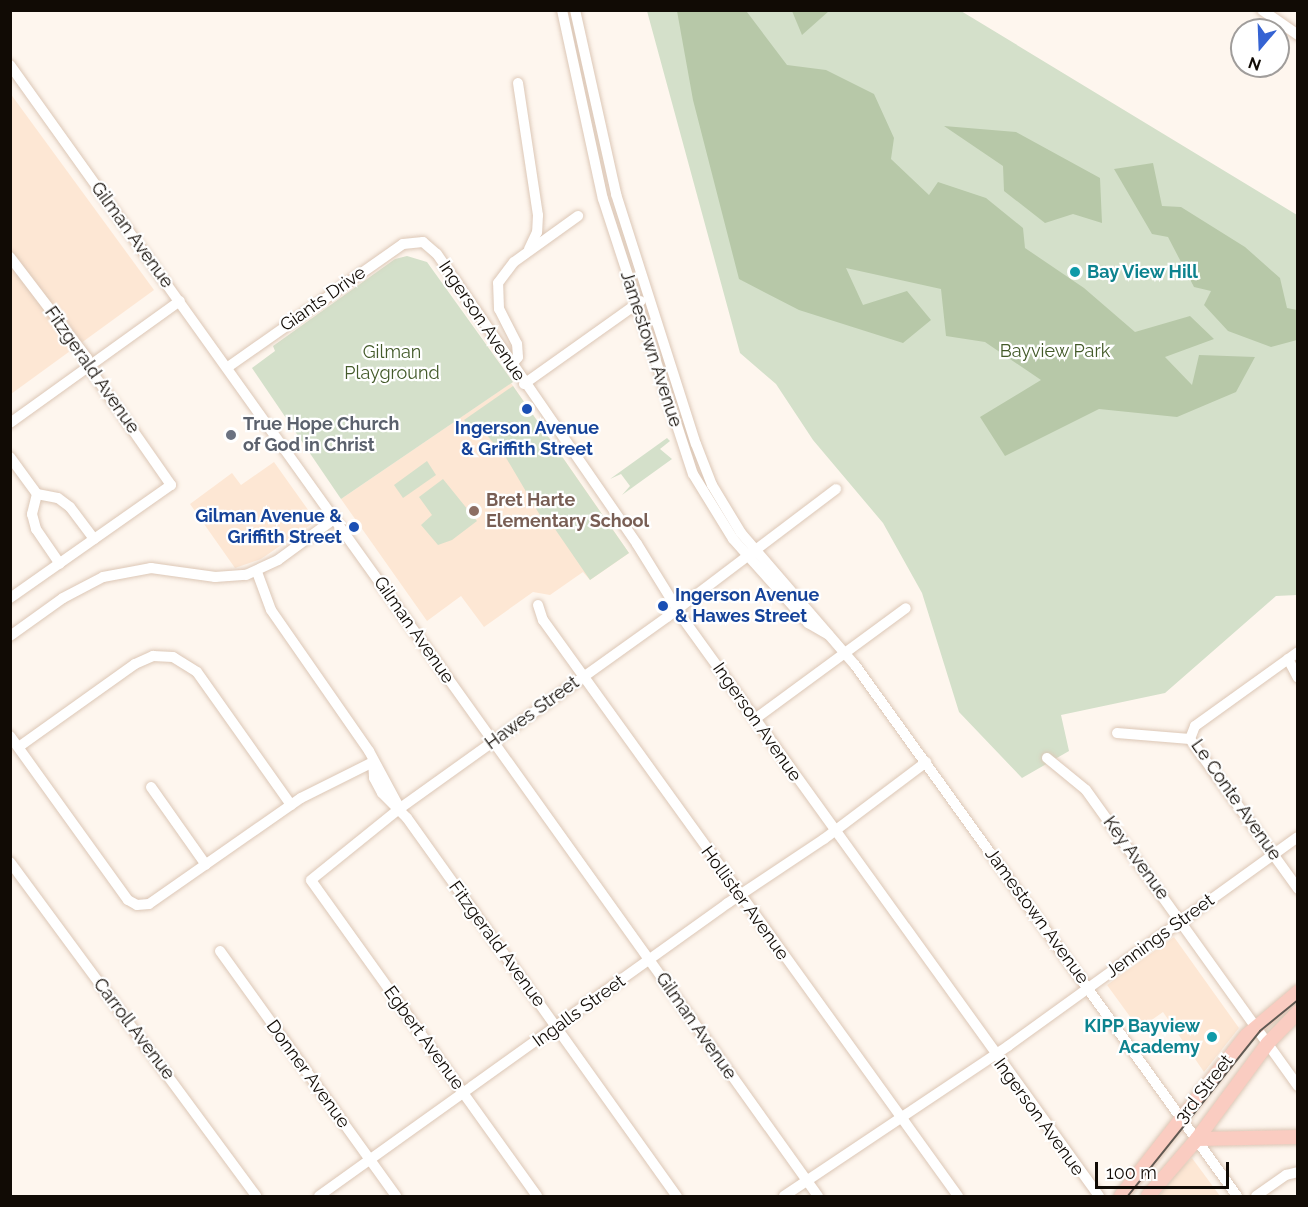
<!DOCTYPE html>
<style>
body{margin:0}
#map{position:relative;width:1308px;height:1207px;overflow:hidden;background:#fef6ee;font-family:Raleway,sans-serif}
div>[style]{position:absolute}
.built>*{inset:0;background:#fde7d4}
.green>*{inset:0;background:#d4e0ca}
.forest>*{inset:0;background:#b7c8a8}
.roads{filter:drop-shadow(0 0 2px #dcc7b6) drop-shadow(0 0 2px #dcc7b6)}
.minor>*{height:10px;margin:-5px;padding:0 5px;transform-origin:5px;border-radius:5px;background:#fff}
.major>*{height:14px;margin:-7px;padding:0 7px;transform-origin:7px;border-radius:7px;background:#faccc1}
.tram>*{height:1.5px;margin:-0.75px;padding:0 0.75px;transform-origin:0.75px;border-radius:0.75px;background:#605952}
.dots>*{width:16px;height:16px;translate:-50% -50%;box-sizing:border-box;border:3px solid #fff;border-radius:50%}
span{translate:-50% -50%;white-space:nowrap;text-align:center;line-height:1.15;-webkit-text-stroke:4.5px #fff;paint-order:stroke}
.street-label{font-size:18px;color:#110b05}
.culture-label{font-size:18px;color:#0d838f;font-weight:700}
.left{translate:0 -50%;text-align:left}
.right{translate:-100% -50%;text-align:right}
.park-label{font-size:18px;color:#435a29}
.worship-label{font-size:18px;color:#5b616d;font-weight:700}
.transit-label{font-size:18px;color:#164399;font-weight:700}
.education-label{font-size:18px;color:#785e54;font-weight:700}
.frame{position:absolute;inset:0;border:12px solid #110b05;pointer-events:none}
.north{position:absolute;left:1230px;top:18px;width:60px;height:60px;box-sizing:border-box;background:#fff;border:2px solid #a09d9b;border-radius:50%;rotate:199deg;font-size:16px;font-weight:700;line-height:24px;text-align:center;color:#110b05}
.north::after{content:'';display:block;margin:auto;width:21px;height:27px;background:#3563d3;clip-path:polygon(50% 0,100% 100%,50% 72%,0 100%)}
.scale{position:absolute;left:1095px;top:1162px;width:134px;height:27px;box-sizing:border-box;border:3px solid #110b05;border-top:0;padding-left:8px;font-size:18px;line-height:21px;white-space:nowrap;color:#110b05;-webkit-text-stroke:4px #fff;paint-order:stroke}
</style>
<div id="map">
<div class="built">
<div style="clip-path:polygon(10px 93px,154px 290px,11px 394px,10px 394px)"></div>
<div style="clip-path:polygon(511px 383px,629px 553px,590px 580px,583px 572px,550px 595px,533px 592px,484px 627px,461px 596px,427px 621px,341px 499px)"></div>
<div style="clip-path:polygon(274px 462px,316px 521px,261px 559px,235px 568px,190px 504px,232px 473px,241px 485px)"></div>
<div style="clip-path:polygon(1174px 937px,1239px 1028px,1204px 1072px,1163px 1012px,1139px 1029px,1107px 985px)"></div>
<div style="clip-path:polygon(1192px 1158px,1220px 1196px,1159px 1196px,1180px 1169px)"></div>
</div>
<div class="green">
<div style="clip-path:polygon(647px 11px,961px 11px,1297px 215px,1297px 595px,1276px 596px,1165px 693px,1061px 715px,1069px 751px,1022px 778px,959px 712px,922px 593px,883px 523px,813px 440px,776px 384px,740px 353px)"></div>
<div style="clip-path:polygon(407px 256px,427px 262px,513px 382px,341px 499px,252px 368px,275px 351px,273px 346px,395px 259px)"></div>
<div style="clip-path:polygon(513px 386px,629px 553px,590px 580px,555px 529px,544px 522px,505px 456px,483px 431px,471px 430px,464px 420px)"></div>
<div style="clip-path:polygon(667px 438px,670px 441px,660px 449px,672px 459px,622px 495px,630px 486px,621px 474px,610px 479px)"></div>
<div style="clip-path:polygon(427px 461px,436px 475px,403px 498px,394px 485px)"></div>
<div style="clip-path:polygon(443px 479px,477px 521px,452px 540px,438px 545px,421px 525px,432px 515px,419px 497px)"></div>
</div>
<div class="forest">
<div style="clip-path:polygon(734px 11px,747px 12px,787px 65px,826px 70px,874px 94px,894px 138px,891px 159px,929px 195px,938px 182px,986px 198px,1023px 228px,1025px 248px,1084px 288px,1135px 332px,1190px 316px,1214px 339px,1165px 357px,1192px 385px,1199px 355px,1255px 357px,1236px 392px,1177px 417px,1099px 409px,1005px 456px,980px 417px,1041px 380px,985px 342px,946px 336px,941px 289px,846px 268px,863px 305px,907px 291px,931px 320px,903px 343px,799px 310px,739px 279px,693px 100px,677px 11px)"></div>
<div style="clip-path:polygon(792px 11px,829px 11px,802px 35px)"></div>
<div style="clip-path:polygon(944px 126px,1016px 132px,1100px 178px,1102px 223px,1073px 214px,1045px 223px,1004px 191px,1003px 166px)"></div>
<div style="clip-path:polygon(1153px 163px,1162px 206px,1181px 207px,1245px 247px,1280px 278px,1287px 308px,1297px 310px,1297px 340px,1271px 347px,1228px 331px,1204px 305px,1211px 291px,1194px 287px,1168px 237px,1152px 234px,1114px 169px)"></div>
</div>
<div class="roads">
<div class="minor">
<div style="left:562px;top:10px;width:193px;rotate:77.8deg"></div>
<div style="left:603px;top:199px;width:289px;rotate:71.9deg"></div>
<div style="left:693px;top:474px;width:76px;rotate:58.4deg"></div>
<div style="left:733px;top:539px;width:113px;rotate:48.2deg"></div>
<div style="left:808px;top:623px;width:24px;rotate:30deg"></div>
<div style="left:575px;top:10px;width:189px;rotate:77.4deg"></div>
<div style="left:616px;top:194px;width:262px;rotate:72.3deg"></div>
<div style="left:696px;top:444px;width:44px;rotate:68.7deg"></div>
<div style="left:712px;top:485px;width:56px;rotate:58.9deg"></div>
<div style="left:741px;top:533px;width:174px;rotate:49.2deg"></div>
<div style="left:855px;top:665px;width:654px;rotate:54.27deg"></div>
<div style="left:1262px;top:10px;width:44px;rotate:34.8deg"></div>
<div style="left:10px;top:65px;width:1390px;rotate:54.46deg"></div>
<div style="left:518px;top:83px;width:134px;rotate:81.4deg"></div>
<div style="left:538px;top:215px;width:17px;rotate:93deg"></div>
<div style="left:537px;top:232px;width:19px;rotate:115deg"></div>
<div style="left:10px;top:257px;width:127px;rotate:52.7deg"></div>
<div style="left:87px;top:358px;width:20px;rotate:66deg"></div>
<div style="left:95px;top:376px;width:133px;rotate:55.1deg"></div>
<div style="left:171px;top:485px;width:197px;rotate:144.9deg"></div>
<div style="left:512px;top:364px;width:9px;rotate:-49deg"></div>
<div style="left:518px;top:357px;width:13px;rotate:-94deg"></div>
<div style="left:517px;top:344px;width:39px;rotate:-117deg"></div>
<div style="left:499px;top:309px;width:26px;rotate:-92deg"></div>
<div style="left:498px;top:283px;width:26px;rotate:-53deg"></div>
<div style="left:514px;top:262px;width:79px;rotate:-35.7deg"></div>
<div style="left:228px;top:367px;width:214px;rotate:-35.1deg"></div>
<div style="left:403px;top:244px;width:20px;rotate:-6deg"></div>
<div style="left:423px;top:242px;width:18px;rotate:41deg"></div>
<div style="left:437px;top:254px;width:352px;rotate:55.4deg"></div>
<div style="left:637px;top:544px;width:89px;rotate:58.3deg"></div>
<div style="left:684px;top:620px;width:710px;rotate:54.23deg"></div>
<div style="left:524px;top:384px;width:143px;rotate:-35.4deg"></div>
<div style="left:10px;top:423px;width:209px;rotate:-35.7deg"></div>
<div style="left:10px;top:457px;width:46px;rotate:53.9deg"></div>
<div style="left:37px;top:494px;width:21px;rotate:104deg"></div>
<div style="left:32px;top:514px;width:16px;rotate:75deg"></div>
<div style="left:36px;top:529px;width:42px;rotate:55.6deg"></div>
<div style="left:37px;top:494px;width:21px;rotate:11deg"></div>
<div style="left:58px;top:498px;width:15px;rotate:37deg"></div>
<div style="left:70px;top:507px;width:40px;rotate:53deg"></div>
<div style="left:257px;top:572px;width:40px;rotate:69.8deg"></div>
<div style="left:271px;top:610px;width:172px;rotate:55.2deg"></div>
<div style="left:369px;top:751px;width:64px;rotate:61.8deg"></div>
<div style="left:538px;top:605px;width:16px;rotate:72deg"></div>
<div style="left:543px;top:620px;width:710px;rotate:54.23deg"></div>
<div style="left:10px;top:636px;width:65px;rotate:-35.6deg"></div>
<div style="left:63px;top:598px;width:45px;rotate:-27.7deg"></div>
<div style="left:103px;top:577px;width:49px;rotate:-10.6deg"></div>
<div style="left:151px;top:568px;width:65px;rotate:8deg"></div>
<div style="left:215px;top:577px;width:31px;rotate:-4deg"></div>
<div style="left:246px;top:575px;width:35px;rotate:-25deg"></div>
<div style="left:278px;top:560px;width:69px;rotate:-36.2deg"></div>
<div style="left:1298px;top:652px;width:127px;rotate:144.3deg"></div>
<div style="left:1195px;top:726px;width:14px;rotate:111deg"></div>
<div style="left:1190px;top:739px;width:185px;rotate:54.2deg"></div>
<div style="left:1288px;top:659px;width:21px;rotate:62deg"></div>
<div style="left:755px;top:719px;width:187px;rotate:-36.3deg"></div>
<div style="left:1117px;top:733px;width:73px;rotate:4.7deg"></div>
<div style="left:10px;top:736px;width:202px;rotate:54.3deg"></div>
<div style="left:128px;top:900px;width:10px;rotate:29deg"></div>
<div style="left:137px;top:905px;width:12px;rotate:-5deg"></div>
<div style="left:149px;top:904px;width:185px;rotate:-34.9deg"></div>
<div style="left:301px;top:798px;width:80px;rotate:-26.6deg"></div>
<div style="left:20px;top:746px;width:141px;rotate:-35.5deg"></div>
<div style="left:135px;top:664px;width:20px;rotate:-24deg"></div>
<div style="left:153px;top:656px;width:20px;rotate:3deg"></div>
<div style="left:173px;top:657px;width:28px;rotate:32deg"></div>
<div style="left:197px;top:672px;width:163px;rotate:54.7deg"></div>
<div style="left:1047px;top:758px;width:50px;rotate:39.4deg"></div>
<div style="left:1086px;top:790px;width:364px;rotate:54.4deg"></div>
<div style="left:373px;top:762px;width:16px;rotate:86deg"></div>
<div style="left:374px;top:778px;width:17px;rotate:62deg"></div>
<div style="left:382px;top:793px;width:35px;rotate:45deg"></div>
<div style="left:407px;top:818px;width:465px;rotate:54.5deg"></div>
<div style="left:151px;top:787px;width:95px;rotate:54.8deg"></div>
<div style="left:10px;top:862px;width:415px;rotate:53.6deg"></div>
<div style="left:220px;top:951px;width:302px;rotate:54.3deg"></div>
<div style="left:319px;top:1196px;width:503px;rotate:-35.62deg"></div>
<div style="left:728px;top:903px;width:115px;rotate:-33.7deg"></div>
<div style="left:824px;top:839px;width:128px;rotate:-37deg"></div>
<div style="left:537px;top:1196px;width:388px;rotate:-125.6deg"></div>
<div style="left:311px;top:880px;width:113px;rotate:-38.9deg"></div>
<div style="left:399px;top:809px;width:330px;rotate:-35.6deg"></div>
<div style="left:667px;top:617px;width:212px;rotate:-37.1deg"></div>
<div style="left:784px;top:1196px;width:270px;rotate:-33.8deg"></div>
<div style="left:1008px;top:1046px;width:357px;rotate:-35.8deg"></div>
<div style="left:1256px;top:1196px;width:37px;rotate:-35deg"></div>
<div style="left:1286px;top:1175px;width:12px;rotate:-14deg"></div>
</div>
<div class="major">
<div style="left:1197px;top:1139px;width:101px;rotate:-1.1deg"></div>
<div style="left:1121px;top:1196px;width:204px;rotate:-52deg"></div>
<div style="left:1247px;top:1035px;width:67px;rotate:-40.1deg"></div>
<div style="left:1148px;top:1196px;width:75px;rotate:-49.3deg"></div>
<div style="left:1197px;top:1139px;width:119px;rotate:-53.5deg"></div>
<div style="left:1268px;top:1043px;width:43px;rotate:-45.9deg"></div>
</div>
</div>
<div class="tram">
<div style="left:1128px;top:1196px;width:211px;rotate:-51.3deg"></div>
<div style="left:1260px;top:1031px;width:49px;rotate:-39.2deg"></div>
</div>
<div class="dots">
<div style="left:1075px;top:272px;background:#0f9aa8"></div>
<div style="left:527px;top:409px;background:#1a4fb4"></div>
<div style="left:231px;top:435px;background:#6b7280"></div>
<div style="left:474px;top:511px;background:#8d6e63"></div>
<div style="left:354px;top:527px;background:#1a4fb4"></div>
<div style="left:663px;top:606px;background:#1a4fb4"></div>
<div style="left:1212px;top:1037px;background:#0f9aa8"></div>
</div>
<div class="street-label">
<span style="left:132px;top:235px;rotate:54deg">Gilman Avenue</span>
<span style="left:323px;top:299px;rotate:-35deg">Giants Drive</span>
<span style="left:482px;top:321px;rotate:56deg">Ingerson Avenue</span>
<span style="left:651px;top:349px;rotate:72deg">Jamestown Avenue</span>
<span style="left:92px;top:370px;rotate:55deg">Fitzgerald Avenue</span>
<span style="left:414px;top:630px;rotate:55deg">Gilman Avenue</span>
<span style="left:532px;top:713px;rotate:-36deg">Hawes Street</span>
<span style="left:757px;top:722px;rotate:55deg">Ingerson Avenue</span>
<span style="left:1236px;top:800px;rotate:55deg">Le Conte Avenue</span>
<span style="left:1136px;top:858px;rotate:54deg">Key Avenue</span>
<span style="left:745px;top:903px;rotate:54deg">Hollister Avenue</span>
<span style="left:1037px;top:916px;rotate:54deg">Jamestown Avenue</span>
<span style="left:1160px;top:936px;rotate:-36deg">Jennings Street</span>
<span style="left:497px;top:944px;rotate:54deg">Fitzgerald Avenue</span>
<span style="left:579px;top:1011px;rotate:-36deg">Ingalls Street</span>
<span style="left:696px;top:1026px;rotate:55deg">Gilman Avenue</span>
<span style="left:134px;top:1029px;rotate:53deg">Carroll Avenue</span>
<span style="left:424px;top:1038px;rotate:54deg">Egbert Avenue</span>
<span style="left:308px;top:1074px;rotate:54deg">Donner Avenue</span>
<span style="left:1204px;top:1089px;rotate:-52deg">3rd Street</span>
<span style="left:1039px;top:1117px;rotate:54deg">Ingerson Avenue</span>
</div>
<div class="culture-label">
<span class="left" style="left:1087px;top:272px">Bay View Hill</span>
<span class="right" style="left:1200px;top:1037px">KIPP Bayview<br>Academy</span>
</div>
<div class="park-label">
<span style="left:1055px;top:351px">Bayview Park</span>
<span style="left:392px;top:363px">Gilman<br>Playground</span>
</div>
<div class="worship-label">
<span class="left" style="left:243px;top:435px">True Hope Church<br>of God in Christ</span>
</div>
<div class="transit-label">
<span style="left:527px;top:439px">Ingerson Avenue<br>&amp; Griffith Street</span>
<span class="right" style="left:342px;top:527px">Gilman Avenue &amp;<br>Griffith Street</span>
<span class="left" style="left:675px;top:606px">Ingerson Avenue<br>&amp; Hawes Street</span>
</div>
<div class="education-label">
<span class="left" style="left:486px;top:511px">Bret Harte<br>Elementary School</span>
</div>
<div class="frame"></div>
<div class="north">N</div>
<div class="scale">100 m</div>
</div>
